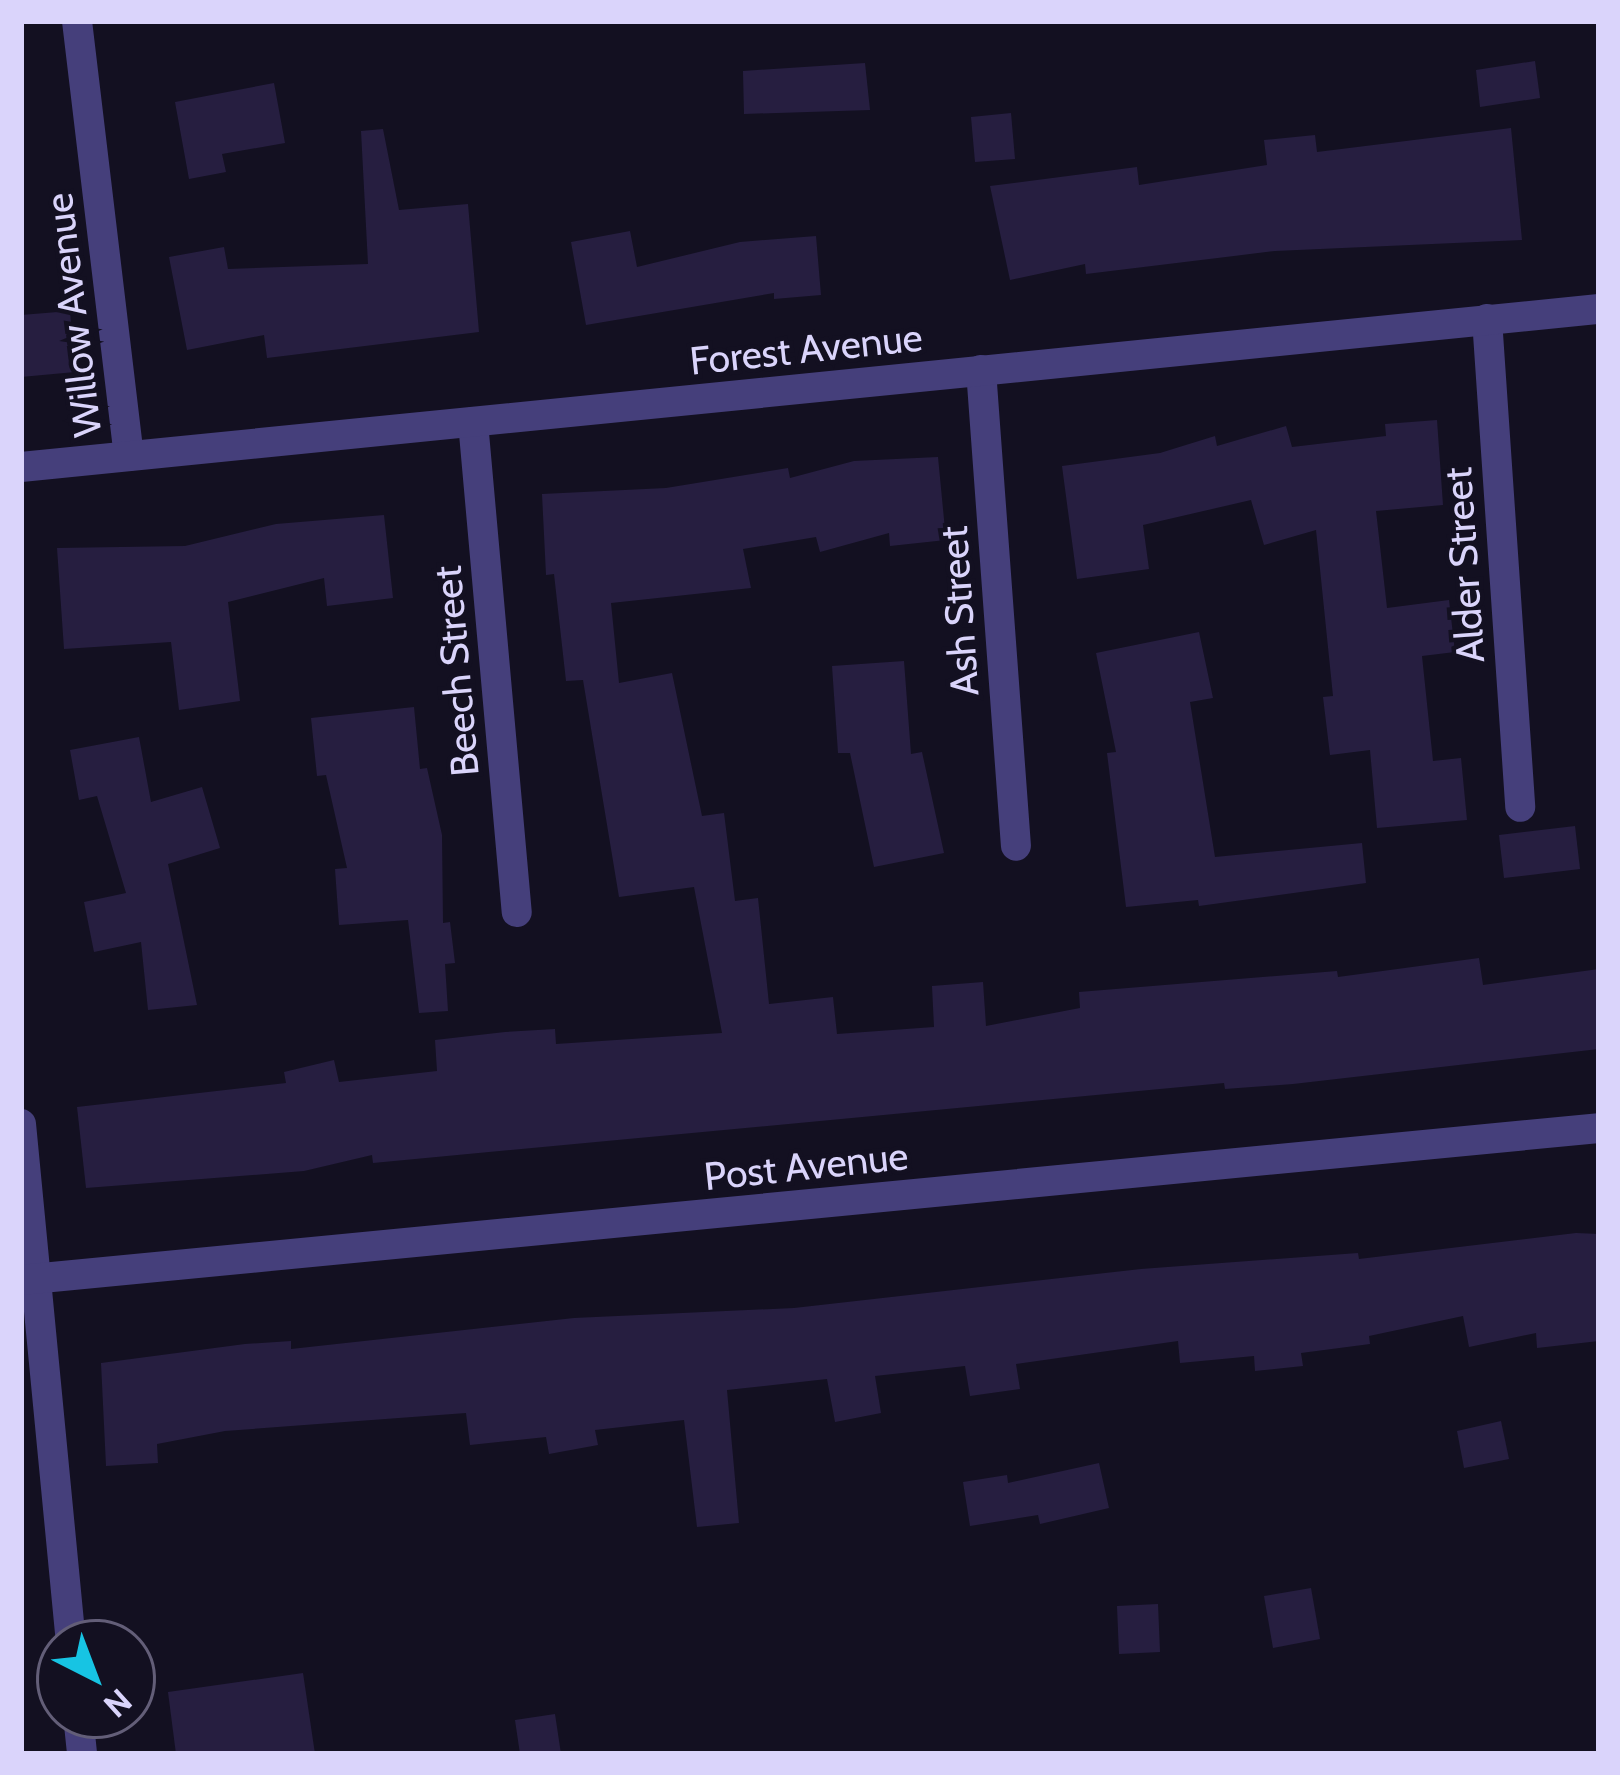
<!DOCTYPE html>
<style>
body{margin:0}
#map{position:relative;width:1620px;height:1775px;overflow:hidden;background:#131021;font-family:Cabin,sans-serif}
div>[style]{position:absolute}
.building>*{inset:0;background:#261e40}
.minor>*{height:30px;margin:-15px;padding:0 15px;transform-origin:15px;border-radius:15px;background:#453f7b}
span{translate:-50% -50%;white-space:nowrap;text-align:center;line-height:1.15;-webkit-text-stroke:9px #131021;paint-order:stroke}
.street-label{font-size:39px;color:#dad4fb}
.frame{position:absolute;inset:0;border:24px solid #dad4fb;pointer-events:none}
.north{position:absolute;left:36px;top:1619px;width:120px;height:120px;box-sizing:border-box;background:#131021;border:3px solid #635e78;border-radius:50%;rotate:138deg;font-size:33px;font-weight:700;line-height:48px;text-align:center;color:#dad4fb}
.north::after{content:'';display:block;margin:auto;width:42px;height:54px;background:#17c4e3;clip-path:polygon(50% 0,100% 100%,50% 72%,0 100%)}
</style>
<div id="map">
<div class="building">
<div style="clip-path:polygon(1535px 61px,1540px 98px,1480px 107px,1476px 70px)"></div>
<div style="clip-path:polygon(865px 63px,870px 110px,744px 114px,743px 71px)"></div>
<div style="clip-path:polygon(274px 83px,285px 143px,222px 154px,226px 172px,189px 179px,175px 102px)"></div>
<div style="clip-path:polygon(1011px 113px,1015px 159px,975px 162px,971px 117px)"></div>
<div style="clip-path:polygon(1511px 128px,1522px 240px,1275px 251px,1086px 274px,1085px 264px,1010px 280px,990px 186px,1137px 167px,1139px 185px,1267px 165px,1264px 140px,1315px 135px,1317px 152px)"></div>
<div style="clip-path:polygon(383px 129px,399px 210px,468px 204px,479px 332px,267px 358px,264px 335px,187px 350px,169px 257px,224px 247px,228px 269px,368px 264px,361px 131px)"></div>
<div style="clip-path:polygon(630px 231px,637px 267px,740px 242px,816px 236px,821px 295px,774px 299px,774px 293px,586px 325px,571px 242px)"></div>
<div style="clip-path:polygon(70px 311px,75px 372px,21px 377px,21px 315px)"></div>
<div style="clip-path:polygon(1437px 420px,1443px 505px,1376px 511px,1387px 608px,1449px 600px,1455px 652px,1422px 656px,1433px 761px,1461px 758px,1467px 820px,1377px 828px,1370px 750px,1330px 755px,1323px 697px,1333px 696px,1316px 530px,1264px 545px,1251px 500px,1143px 525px,1149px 569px,1077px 579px,1062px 466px,1160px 453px,1215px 436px,1217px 446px,1286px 426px,1292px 447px,1386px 436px,1385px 424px)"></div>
<div style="clip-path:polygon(938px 457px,946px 540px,890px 546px,889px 533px,820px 552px,816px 537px,743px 549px,751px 588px,611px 603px,619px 683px,672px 673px,702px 816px,724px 813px,735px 901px,758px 898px,769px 1004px,833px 997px,837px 1034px,934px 1027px,932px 986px,983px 982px,986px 1026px,1080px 1008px,1079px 992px,1337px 971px,1338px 977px,1479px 958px,1483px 985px,1599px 969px,1599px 1049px,1293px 1084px,1225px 1089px,1224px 1083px,373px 1163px,372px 1155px,304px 1171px,86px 1188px,77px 1107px,286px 1083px,284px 1072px,334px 1060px,339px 1082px,437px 1071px,435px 1040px,505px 1032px,555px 1029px,556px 1044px,722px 1033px,694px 887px,619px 897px,583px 680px,566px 681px,554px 574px,546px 575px,542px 494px,666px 488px,788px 468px,790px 478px,854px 461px)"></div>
<div style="clip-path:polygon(384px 515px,393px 598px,327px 606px,324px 578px,228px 602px,240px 701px,179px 710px,171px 642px,64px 649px,57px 548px,185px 546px,276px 524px)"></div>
<div style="clip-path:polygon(1199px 632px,1213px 698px,1190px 702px,1215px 857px,1362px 843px,1366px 883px,1199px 906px,1198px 900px,1126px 907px,1107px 753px,1116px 752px,1096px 653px)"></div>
<div style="clip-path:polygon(904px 661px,911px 754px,922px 752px,944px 853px,874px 867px,850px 753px,838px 753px,832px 666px)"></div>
<div style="clip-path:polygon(414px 707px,420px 769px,427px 768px,442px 835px,443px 923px,450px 922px,455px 963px,445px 964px,448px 1011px,419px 1013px,408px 920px,339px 925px,335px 869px,347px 868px,326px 775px,317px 776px,311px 718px)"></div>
<div style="clip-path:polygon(139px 737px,151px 802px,202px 787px,220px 848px,168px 864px,197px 1005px,148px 1010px,141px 942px,94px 952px,84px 902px,126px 893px,97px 796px,79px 800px,70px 750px)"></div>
<div style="clip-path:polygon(1575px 826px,1580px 869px,1504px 878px,1499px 835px)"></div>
<div style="clip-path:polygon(1576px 1233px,1599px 1234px,1599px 1341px,1537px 1348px,1536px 1333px,1469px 1347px,1463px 1316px,1369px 1336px,1370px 1344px,1301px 1353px,1303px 1366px,1255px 1371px,1254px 1356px,1180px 1363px,1178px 1341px,1016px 1364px,1020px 1389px,970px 1396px,965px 1366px,875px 1376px,881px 1413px,835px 1422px,827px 1379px,727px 1390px,739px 1523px,697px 1527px,684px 1420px,595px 1430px,598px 1445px,549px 1454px,546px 1437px,470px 1445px,466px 1413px,225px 1431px,157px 1444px,158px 1463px,106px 1466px,101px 1363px,245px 1344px,291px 1341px,291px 1349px,574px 1318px,794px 1308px,1141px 1269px,1358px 1253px,1359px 1259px)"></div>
<div style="clip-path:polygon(1501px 1421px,1509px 1459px,1464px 1468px,1457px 1431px)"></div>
<div style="clip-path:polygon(1099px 1463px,1109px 1508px,1040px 1524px,1038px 1515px,970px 1526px,963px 1482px,1007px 1475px,1008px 1483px)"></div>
<div style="clip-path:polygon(1311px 1588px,1320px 1639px,1273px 1648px,1264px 1596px)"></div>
<div style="clip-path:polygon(1158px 1604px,1160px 1652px,1119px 1654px,1117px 1606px)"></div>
<div style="clip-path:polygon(303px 1673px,315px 1754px,176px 1754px,168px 1692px)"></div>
<div style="clip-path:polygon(555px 1714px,561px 1754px,520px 1754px,515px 1720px)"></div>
</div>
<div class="minor">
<div style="left:77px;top:21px;width:438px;rotate:83.2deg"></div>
<div style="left:1487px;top:319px;width:489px;rotate:86.1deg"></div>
<div style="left:981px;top:370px;width:477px;rotate:85.8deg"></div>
<div style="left:473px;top:422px;width:492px;rotate:84.9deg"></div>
<div style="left:21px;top:467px;width:1586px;rotate:-5.72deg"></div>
<div style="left:21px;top:1124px;width:521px;rotate:84.5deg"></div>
<div style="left:21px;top:1280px;width:1585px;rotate:-5.5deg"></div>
<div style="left:78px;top:1715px;width:39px;rotate:84deg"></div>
</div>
<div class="street-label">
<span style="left:73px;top:315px;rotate:-97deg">Willow Avenue</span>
<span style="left:806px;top:349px;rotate:-6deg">Forest Avenue</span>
<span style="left:1464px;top:565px;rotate:-94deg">Alder Street</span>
<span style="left:959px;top:611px;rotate:-94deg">Ash Street</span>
<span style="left:456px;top:671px;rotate:-95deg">Beech Street</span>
<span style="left:806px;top:1166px;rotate:-6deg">Post Avenue</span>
</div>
<div class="frame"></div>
<div class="north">N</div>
</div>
